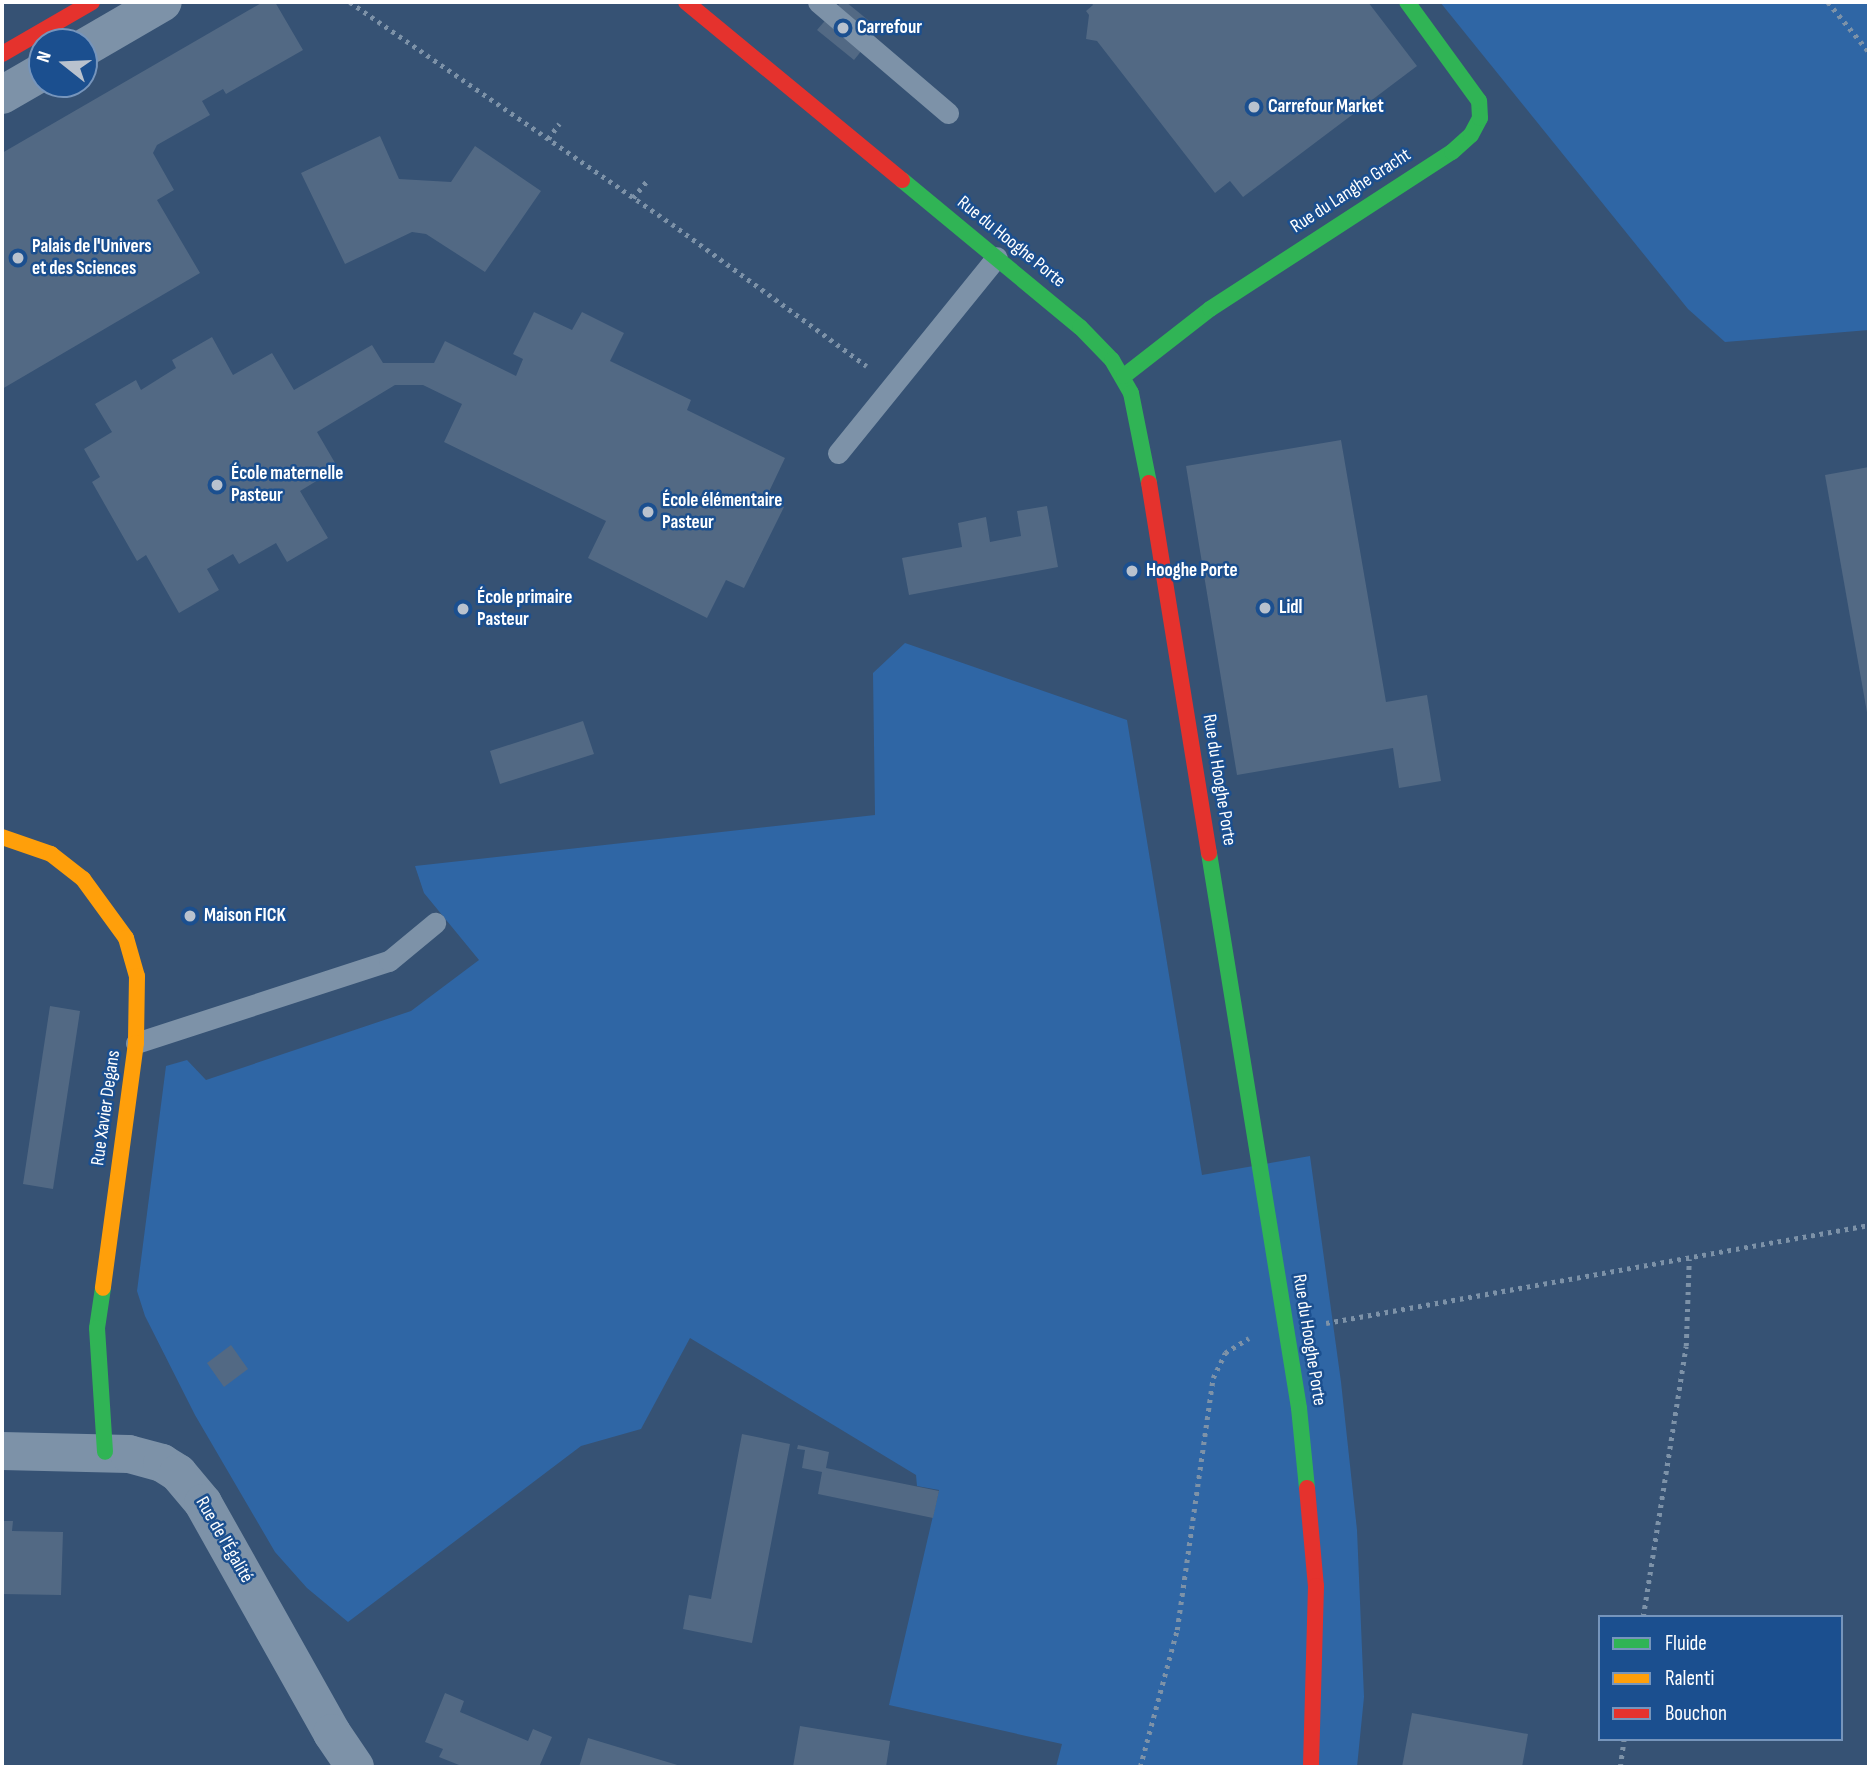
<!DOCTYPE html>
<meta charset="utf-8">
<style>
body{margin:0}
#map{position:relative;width:1871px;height:1769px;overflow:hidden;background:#365274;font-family:"Sofia Sans Condensed",sans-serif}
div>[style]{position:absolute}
.green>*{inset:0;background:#2f66a5}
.building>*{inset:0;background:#526984}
.path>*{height:4.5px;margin-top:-2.25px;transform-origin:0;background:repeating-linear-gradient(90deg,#7d92a8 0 3.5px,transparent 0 8.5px)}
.lane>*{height:21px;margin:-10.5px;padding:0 10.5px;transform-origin:10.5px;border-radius:10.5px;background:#7d92a8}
.street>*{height:38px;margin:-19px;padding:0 19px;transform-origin:19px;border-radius:19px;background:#7d92a8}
.fast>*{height:16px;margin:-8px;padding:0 8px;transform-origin:8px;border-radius:8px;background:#30b455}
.slow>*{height:16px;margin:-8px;padding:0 8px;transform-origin:8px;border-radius:8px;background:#ff9f0a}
.jam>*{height:16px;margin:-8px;padding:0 8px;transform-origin:8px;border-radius:8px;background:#e5322d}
.dots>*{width:19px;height:19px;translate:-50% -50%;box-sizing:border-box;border:4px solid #1b4f8f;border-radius:50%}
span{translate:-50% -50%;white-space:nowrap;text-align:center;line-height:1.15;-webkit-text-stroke:5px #1b4f8f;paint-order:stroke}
.poi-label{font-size:19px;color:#fff;font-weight:700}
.left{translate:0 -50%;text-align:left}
.street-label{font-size:19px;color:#fff}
.frame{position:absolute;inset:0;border:4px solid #fff;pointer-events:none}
.legend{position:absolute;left:1598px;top:1615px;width:245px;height:126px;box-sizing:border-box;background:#1b4f8f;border:2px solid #7695bc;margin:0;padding:9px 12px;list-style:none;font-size:21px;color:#fff}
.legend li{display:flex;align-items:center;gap:14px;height:35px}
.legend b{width:35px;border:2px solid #7695bc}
.north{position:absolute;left:28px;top:28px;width:70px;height:70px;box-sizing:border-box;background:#1b4f8f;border:2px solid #7695bc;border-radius:50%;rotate:288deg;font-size:19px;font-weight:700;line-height:28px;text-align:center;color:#fff}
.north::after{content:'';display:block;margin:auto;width:24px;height:32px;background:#b9c2ce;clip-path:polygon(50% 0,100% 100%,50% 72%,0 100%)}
</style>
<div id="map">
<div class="green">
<div style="clip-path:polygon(1440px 2px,1869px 2px,1869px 330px,1725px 342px,1688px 309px)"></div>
<div style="clip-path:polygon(905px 643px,1127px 720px,1202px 1175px,1310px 1156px,1341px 1382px,1357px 1530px,1364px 1697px,1357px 1767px,1056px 1767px,1062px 1744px,889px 1705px,939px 1490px,917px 1486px,916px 1475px,690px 1338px,641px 1429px,581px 1446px,348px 1622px,307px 1588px,275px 1552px,195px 1415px,145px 1316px,137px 1291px,166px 1066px,187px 1060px,206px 1080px,411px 1011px,479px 960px,424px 893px,415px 866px,875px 815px,873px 673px)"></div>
</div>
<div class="building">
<div style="clip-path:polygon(263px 2px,275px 2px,303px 50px,226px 94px,223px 89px,202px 101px,210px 115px,157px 145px,153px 153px,174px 190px,157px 200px,200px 273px,2px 389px,2px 153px)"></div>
<div style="clip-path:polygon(841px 2px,846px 2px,879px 29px,854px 60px,817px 30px)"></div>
<div style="clip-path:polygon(1091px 2px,1368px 2px,1417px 66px,1243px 197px,1230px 181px,1215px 193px,1097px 41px,1086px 39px,1089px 15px,1086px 11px,1093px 5px)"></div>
<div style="clip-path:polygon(380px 136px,399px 179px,451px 182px,475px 146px,541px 191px,485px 272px,426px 234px,412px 232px,345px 264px,301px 173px)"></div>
<div style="clip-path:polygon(534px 312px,572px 330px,582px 312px,624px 333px,610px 361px,691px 400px,687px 410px,785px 458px,766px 498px,784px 507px,744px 588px,726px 580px,707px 618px,588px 558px,606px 521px,444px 442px,462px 404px,423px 385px,395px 385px,317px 432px,338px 468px,300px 491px,328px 538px,287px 562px,276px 543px,239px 564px,233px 554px,207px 569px,219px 590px,179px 613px,146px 555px,137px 561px,92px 482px,100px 477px,84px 449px,112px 432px,95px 404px,136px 380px,141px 390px,176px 368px,172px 360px,212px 337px,233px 375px,272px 353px,294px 390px,372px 345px,383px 363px,434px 363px,445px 341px,516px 376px,523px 359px,513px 354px)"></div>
<div style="clip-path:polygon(1341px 440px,1386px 702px,1427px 695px,1441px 781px,1399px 788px,1393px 748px,1237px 775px,1186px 466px)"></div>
<div style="clip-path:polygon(1869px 467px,1869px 717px,1868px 718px,1825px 475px)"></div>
<div style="clip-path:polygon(1047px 506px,1058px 567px,909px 595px,902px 558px,962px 547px,958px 523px,986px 517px,990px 542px,1021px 536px,1017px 511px)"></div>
<div style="clip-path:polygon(583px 721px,594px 754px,500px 784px,490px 751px)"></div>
<div style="clip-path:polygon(50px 1006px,80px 1011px,53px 1189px,23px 1184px)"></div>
<div style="clip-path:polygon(231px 1345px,248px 1369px,224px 1387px,207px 1363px)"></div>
<div style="clip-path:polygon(742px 1434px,790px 1444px,752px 1643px,683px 1629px,689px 1595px,711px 1599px)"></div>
<div style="clip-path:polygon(798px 1445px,829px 1452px,826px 1468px,939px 1491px,933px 1518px,818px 1494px,822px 1472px,802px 1468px,805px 1450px,797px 1449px)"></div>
<div style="clip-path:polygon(2px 1521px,13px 1521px,12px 1531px,63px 1532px,61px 1595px,2px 1594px)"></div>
<div style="clip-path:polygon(445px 1693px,464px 1701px,460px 1712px,528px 1741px,533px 1729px,552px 1737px,539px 1767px,464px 1767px,439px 1757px,443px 1749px,425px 1742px)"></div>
<div style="clip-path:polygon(1412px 1713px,1528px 1734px,1522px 1767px,1402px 1767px)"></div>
<div style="clip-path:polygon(800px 1726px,890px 1741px,886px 1767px,793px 1767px)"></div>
<div style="clip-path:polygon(588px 1738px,684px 1767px,579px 1767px)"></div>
</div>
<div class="path">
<div style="left:350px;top:2px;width:391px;rotate:34.6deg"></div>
<div style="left:672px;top:224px;width:241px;rotate:36.1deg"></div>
<div style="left:594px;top:2px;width:40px"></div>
<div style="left:1828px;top:2px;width:65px;rotate:50.6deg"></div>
<div style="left:548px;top:139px;width:19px;rotate:-54deg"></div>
<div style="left:633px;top:198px;width:22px;rotate:-51deg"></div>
<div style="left:1326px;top:1323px;width:552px;rotate:-10.23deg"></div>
<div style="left:1643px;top:1617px;width:274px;rotate:-81deg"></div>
<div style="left:1686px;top:1346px;width:87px;rotate:-88deg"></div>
<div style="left:1140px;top:1767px;width:142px;rotate:-74.9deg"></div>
<div style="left:1177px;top:1630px;width:255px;rotate:-81.9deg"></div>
<div style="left:1213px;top:1378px;width:28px;rotate:-64deg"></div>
<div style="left:1225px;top:1353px;width:28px;rotate:-32deg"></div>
<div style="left:1620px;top:1767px;width:28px;rotate:-82deg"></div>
</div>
<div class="lane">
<div style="left:818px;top:2px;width:171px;rotate:40.5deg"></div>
<div style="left:838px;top:453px;width:252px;rotate:-51deg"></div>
<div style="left:136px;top:1043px;width:266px;rotate:-18deg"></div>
<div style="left:389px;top:961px;width:60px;rotate:-39.6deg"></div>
</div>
<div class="street">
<div style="left:84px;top:48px;width:91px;rotate:-30.2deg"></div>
<div style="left:2px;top:95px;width:46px;rotate:-29.9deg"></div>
<div style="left:2px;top:1451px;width:127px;rotate:1.4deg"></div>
<div style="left:129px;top:1454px;width:34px;rotate:15deg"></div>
<div style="left:162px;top:1463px;width:19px;rotate:32deg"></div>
<div style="left:178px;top:1473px;width:39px;rotate:50deg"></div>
<div style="left:203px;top:1503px;width:264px;rotate:60.7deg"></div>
<div style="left:332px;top:1733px;width:41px;rotate:55.9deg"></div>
</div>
<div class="fast">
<div style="left:902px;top:180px;width:231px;rotate:39.6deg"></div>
<div style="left:1080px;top:327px;width:46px;rotate:45.9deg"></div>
<div style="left:1112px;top:360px;width:38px;rotate:60deg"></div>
<div style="left:1131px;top:393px;width:92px;rotate:78.7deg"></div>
<div style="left:1124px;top:376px;width:109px;rotate:-37.9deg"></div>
<div style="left:1210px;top:309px;width:288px;rotate:-33deg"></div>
<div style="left:1452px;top:152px;width:25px;rotate:-42deg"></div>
<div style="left:1471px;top:135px;width:19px;rotate:-62deg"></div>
<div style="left:1480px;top:118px;width:17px;rotate:-93deg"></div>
<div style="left:1479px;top:101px;width:122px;rotate:-126deg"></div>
<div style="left:1209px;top:853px;width:562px;rotate:80.79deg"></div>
<div style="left:1299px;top:1408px;width:80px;rotate:84.3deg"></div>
<div style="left:103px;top:1288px;width:40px;rotate:98.5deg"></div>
<div style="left:97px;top:1328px;width:124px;rotate:86.3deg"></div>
</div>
<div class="slow">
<div style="left:2px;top:837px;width:52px;rotate:19.1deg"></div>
<div style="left:51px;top:854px;width:41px;rotate:38deg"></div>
<div style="left:83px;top:879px;width:73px;rotate:53.9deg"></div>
<div style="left:126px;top:938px;width:40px;rotate:74deg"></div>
<div style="left:137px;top:976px;width:67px;rotate:90.9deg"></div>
<div style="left:136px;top:1043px;width:247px;rotate:97.7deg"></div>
</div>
<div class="jam">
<div style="left:686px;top:2px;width:280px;rotate:39.5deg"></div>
<div style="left:2px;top:54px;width:104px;rotate:-30deg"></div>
<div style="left:1149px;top:483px;width:375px;rotate:80.8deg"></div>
<div style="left:1307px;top:1488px;width:98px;rotate:84.8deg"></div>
<div style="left:1316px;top:1586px;width:181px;rotate:91.6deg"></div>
</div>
<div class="dots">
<div style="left:843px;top:28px;background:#b9c2ce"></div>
<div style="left:1254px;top:107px;background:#b9c2ce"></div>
<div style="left:18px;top:258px;background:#b9c2ce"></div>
<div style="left:217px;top:485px;background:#b9c2ce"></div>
<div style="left:648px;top:512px;background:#b9c2ce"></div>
<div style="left:1132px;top:571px;background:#b9c2ce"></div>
<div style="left:1265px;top:608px;background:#b9c2ce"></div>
<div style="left:463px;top:609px;background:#b9c2ce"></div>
<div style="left:190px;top:916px;background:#b9c2ce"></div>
</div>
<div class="poi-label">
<span class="left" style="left:857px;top:28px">Carrefour</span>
<span class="left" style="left:1268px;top:107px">Carrefour Market</span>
<span class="left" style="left:32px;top:258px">Palais de l'Univers<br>et des Sciences</span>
<span class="left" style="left:231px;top:485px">École maternelle<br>Pasteur</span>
<span class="left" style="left:662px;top:512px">École élémentaire<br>Pasteur</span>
<span class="left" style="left:1146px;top:571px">Hooghe Porte</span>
<span class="left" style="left:477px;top:609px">École primaire<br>Pasteur</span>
<span class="left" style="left:1279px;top:608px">Lidl</span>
<span class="left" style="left:204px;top:916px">Maison FICK</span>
</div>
<div class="street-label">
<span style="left:1351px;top:191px;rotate:-33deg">Rue du Langhe Gracht</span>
<span style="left:1011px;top:242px;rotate:39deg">Rue du Hooghe Porte</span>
<span style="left:1219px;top:780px;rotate:81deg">Rue du Hooghe Porte</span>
<span style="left:106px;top:1108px;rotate:-82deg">Rue Xavier Degans</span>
<span style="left:1309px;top:1340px;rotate:81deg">Rue du Hooghe Porte</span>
<span style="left:224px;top:1540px;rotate:60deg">Rue de l'Égalité</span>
</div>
<div class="frame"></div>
<ul class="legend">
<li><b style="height:9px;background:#30b455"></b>Fluide</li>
<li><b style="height:9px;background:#ff9f0a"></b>Ralenti</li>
<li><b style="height:9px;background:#e5322d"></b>Bouchon</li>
</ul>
<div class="north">N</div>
</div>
